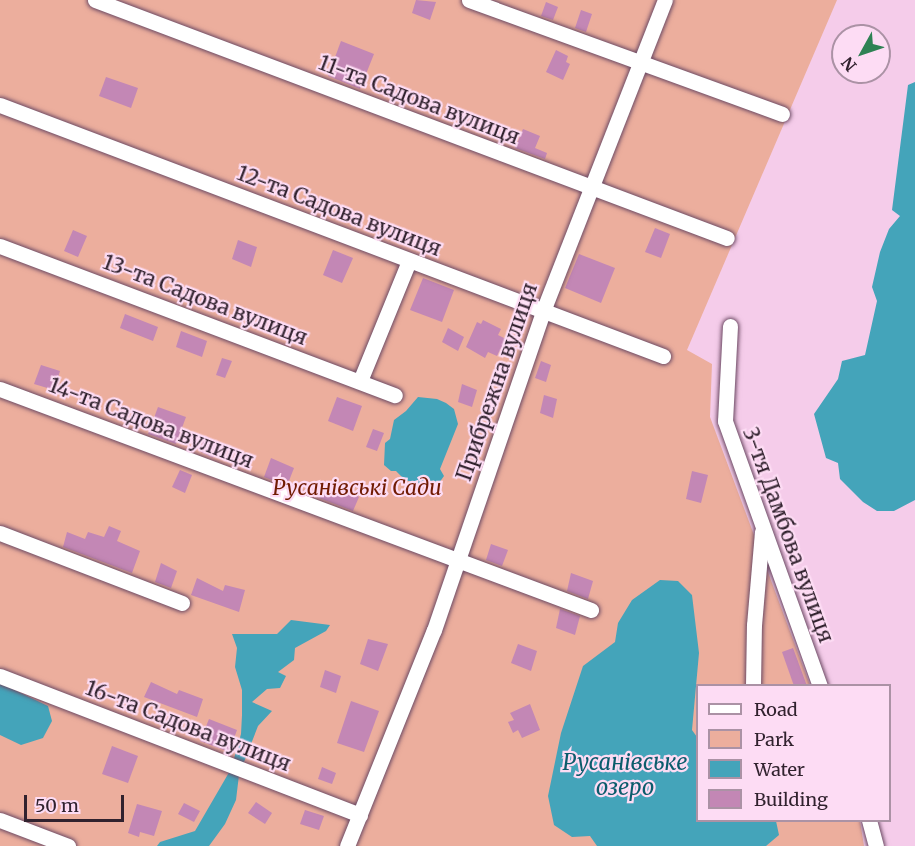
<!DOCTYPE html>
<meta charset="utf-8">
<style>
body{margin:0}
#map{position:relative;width:915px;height:846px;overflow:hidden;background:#f5ccea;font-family:Merriweather,serif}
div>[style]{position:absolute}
.green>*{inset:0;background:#ecae9d}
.water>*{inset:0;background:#44a4ba}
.building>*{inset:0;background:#c387b5}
.roads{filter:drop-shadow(0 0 2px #6c4a64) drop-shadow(0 0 2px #6c4a64)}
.minor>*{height:15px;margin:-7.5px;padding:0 7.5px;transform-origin:7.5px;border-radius:7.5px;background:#fff}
span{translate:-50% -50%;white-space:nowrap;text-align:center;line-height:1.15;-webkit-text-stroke:4.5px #fddcf4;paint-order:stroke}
.street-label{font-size:21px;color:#31222e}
.park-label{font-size:21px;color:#711b02;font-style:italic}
.water-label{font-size:22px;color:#0b5c6c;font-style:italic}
.legend{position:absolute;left:696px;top:684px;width:195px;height:138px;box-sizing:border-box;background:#fddcf4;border:2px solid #ab92a5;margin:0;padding:8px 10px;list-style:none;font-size:18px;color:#31222e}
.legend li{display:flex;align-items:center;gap:12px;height:30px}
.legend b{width:30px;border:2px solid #ab92a5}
.north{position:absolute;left:831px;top:24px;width:60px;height:60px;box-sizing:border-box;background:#fddcf4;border:2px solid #ab92a5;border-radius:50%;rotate:230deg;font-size:16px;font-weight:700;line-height:24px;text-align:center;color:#31222e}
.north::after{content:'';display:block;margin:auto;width:21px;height:27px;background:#2f8254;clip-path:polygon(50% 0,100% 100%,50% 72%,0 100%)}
.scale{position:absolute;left:24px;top:795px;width:100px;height:27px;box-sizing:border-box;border:3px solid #31222e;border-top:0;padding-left:8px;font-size:18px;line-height:21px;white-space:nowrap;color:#31222e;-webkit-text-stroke:4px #fddcf4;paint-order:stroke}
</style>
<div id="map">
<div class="green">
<div style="clip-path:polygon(0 0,837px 0,687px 350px,712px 364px,710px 417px,810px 685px,698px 686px,698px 820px,860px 821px,864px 846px,0 846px)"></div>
</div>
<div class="water">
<div style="clip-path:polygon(915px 82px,915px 500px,894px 511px,877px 511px,863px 502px,840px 479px,838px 463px,826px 458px,814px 414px,838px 379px,842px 361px,865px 355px,877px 301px,872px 287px,880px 252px,889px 229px,900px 216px,892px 210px,908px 85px)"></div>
<div style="clip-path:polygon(418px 397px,437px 399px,446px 403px,454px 409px,458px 424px,440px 469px,444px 476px,439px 483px,427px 486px,405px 480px,396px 471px,391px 471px,384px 465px,385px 443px,390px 439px,394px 420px,406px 411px)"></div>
<div style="clip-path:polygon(660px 580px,678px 581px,692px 595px,699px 653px,692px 730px,697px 737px,698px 820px,776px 821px,779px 835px,766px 846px,597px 846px,590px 836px,572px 837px,554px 825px,548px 796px,561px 733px,583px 666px,615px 642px,618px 623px,632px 600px)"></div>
<div style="clip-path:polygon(291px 620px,330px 625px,326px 631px,295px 648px,294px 660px,278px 672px,286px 676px,280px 688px,267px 689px,252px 702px,272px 711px,258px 726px,239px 775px,236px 800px,225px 824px,209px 846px,157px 846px,160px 842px,195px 831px,231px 769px,241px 734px,242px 715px,242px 690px,235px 667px,237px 648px,232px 634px,277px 634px)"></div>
<div style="clip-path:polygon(0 683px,48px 706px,52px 721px,43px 738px,21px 745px,0 735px)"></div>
</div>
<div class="building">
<div style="clip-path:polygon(416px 0,436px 2px,430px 20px,412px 13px)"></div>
<div style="clip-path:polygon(546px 2px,558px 7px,553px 20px,541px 16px)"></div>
<div style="clip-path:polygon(581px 10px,592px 14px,586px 32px,575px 28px)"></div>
<div style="clip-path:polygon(341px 41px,374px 54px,360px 89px,328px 76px)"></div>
<div style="clip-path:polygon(556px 50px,568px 56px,566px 62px,570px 64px,563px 80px,546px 72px)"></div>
<div style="clip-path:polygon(106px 77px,138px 88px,131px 108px,99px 96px)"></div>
<div style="clip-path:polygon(523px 129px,540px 136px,535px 148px,547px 153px,545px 159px,515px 148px)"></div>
<div style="clip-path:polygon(655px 228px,670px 234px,661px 258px,645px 252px)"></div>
<div style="clip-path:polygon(73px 230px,87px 236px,78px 257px,64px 251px)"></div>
<div style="clip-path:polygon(238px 240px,257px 247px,251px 267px,232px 259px)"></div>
<div style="clip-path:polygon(333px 250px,353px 258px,342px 283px,323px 275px)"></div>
<div style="clip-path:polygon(579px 254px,615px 268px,601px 303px,565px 288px)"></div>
<div style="clip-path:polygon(423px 278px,454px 290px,442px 322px,410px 310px)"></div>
<div style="clip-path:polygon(125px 314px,158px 327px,153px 341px,120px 328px)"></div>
<div style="clip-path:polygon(483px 320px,501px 329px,498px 335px,506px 339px,497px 356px,488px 352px,485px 358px,466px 347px,477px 322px,481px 324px)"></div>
<div style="clip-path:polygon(448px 328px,464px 337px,458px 351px,442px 342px)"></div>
<div style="clip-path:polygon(181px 331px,207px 341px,202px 357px,176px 347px)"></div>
<div style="clip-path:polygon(222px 358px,232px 361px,225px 378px,216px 375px)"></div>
<div style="clip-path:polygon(541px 361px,551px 365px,546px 382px,535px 378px)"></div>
<div style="clip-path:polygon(41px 365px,60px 371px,54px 390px,34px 384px)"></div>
<div style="clip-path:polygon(462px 384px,477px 390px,472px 407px,458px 402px)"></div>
<div style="clip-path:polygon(544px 395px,557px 399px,553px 418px,540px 413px)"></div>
<div style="clip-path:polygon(337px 397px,362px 406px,353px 431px,328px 421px)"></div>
<div style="clip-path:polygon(158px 407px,186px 417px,176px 444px,148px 434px)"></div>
<div style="clip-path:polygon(373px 429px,384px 433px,377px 451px,366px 447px)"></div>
<div style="clip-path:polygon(205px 436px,219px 443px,213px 458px,199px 451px)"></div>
<div style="clip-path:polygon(271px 458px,294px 468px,287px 486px,264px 477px)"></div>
<div style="clip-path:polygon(180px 470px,192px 475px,185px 493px,172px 487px)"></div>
<div style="clip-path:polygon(692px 471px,708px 475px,701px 503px,686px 499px)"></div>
<div style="clip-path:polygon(320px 483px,345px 496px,348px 490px,359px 497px,353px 511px,314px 496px)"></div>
<div style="clip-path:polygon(109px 526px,121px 531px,117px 541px,140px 551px,132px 573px,63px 547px,67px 532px,85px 539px,88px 532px,104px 537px)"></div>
<div style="clip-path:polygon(491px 544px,508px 550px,502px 566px,486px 560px)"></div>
<div style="clip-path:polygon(161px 563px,177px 571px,171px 588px,155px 582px)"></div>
<div style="clip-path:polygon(571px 573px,593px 581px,588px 599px,567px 591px)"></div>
<div style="clip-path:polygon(197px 578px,223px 591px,225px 585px,245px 590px,239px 612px,191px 595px)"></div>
<div style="clip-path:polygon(560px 609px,580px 616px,575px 635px,556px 628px)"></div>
<div style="clip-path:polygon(368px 639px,388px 644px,378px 671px,360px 664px)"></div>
<div style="clip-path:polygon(518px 644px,537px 651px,531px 671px,511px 663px)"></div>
<div style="clip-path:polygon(793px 648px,807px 686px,794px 686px,782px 652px)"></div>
<div style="clip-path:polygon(325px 670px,341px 676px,336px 693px,320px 687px)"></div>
<div style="clip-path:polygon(151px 682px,177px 694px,179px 690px,203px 699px,197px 717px,144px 697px)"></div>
<div style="clip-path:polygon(351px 701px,379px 711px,364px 752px,337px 743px)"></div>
<div style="clip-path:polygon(530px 704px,540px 730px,522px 738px,518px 730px,513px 733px,508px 722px,514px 720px,510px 713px)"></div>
<div style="clip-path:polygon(209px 719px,237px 730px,229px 752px,200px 741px)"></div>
<div style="clip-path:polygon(112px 746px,138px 756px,128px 783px,102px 774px)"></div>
<div style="clip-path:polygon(322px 767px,336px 773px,332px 784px,318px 779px)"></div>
<div style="clip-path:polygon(256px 802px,272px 813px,265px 824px,248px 813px)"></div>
<div style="clip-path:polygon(184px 803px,200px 811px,194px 822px,178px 814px)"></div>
<div style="clip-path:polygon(137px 804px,162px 811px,154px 836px,140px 832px,139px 837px,128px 833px)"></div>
<div style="clip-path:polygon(305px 810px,324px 816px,319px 830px,300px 824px)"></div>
</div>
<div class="roads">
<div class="minor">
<div style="left:95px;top:0;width:675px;rotate:20.64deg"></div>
<div style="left:469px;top:0;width:333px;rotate:20deg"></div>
<div style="left:0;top:105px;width:709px;rotate:20.74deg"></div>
<div style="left:0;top:246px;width:422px;rotate:20.7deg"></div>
<div style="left:730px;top:326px;width:95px;rotate:93deg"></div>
<div style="left:725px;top:421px;width:282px;rotate:70.3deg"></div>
<div style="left:360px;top:381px;width:130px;rotate:-67.8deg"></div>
<div style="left:0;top:389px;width:631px;rotate:20.5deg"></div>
<div style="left:0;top:533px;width:195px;rotate:21deg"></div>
<div style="left:0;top:676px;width:386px;rotate:21.1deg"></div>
<div style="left:753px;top:686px;width:61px;rotate:-89.1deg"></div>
<div style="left:754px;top:625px;width:94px;rotate:-85.1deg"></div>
<div style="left:0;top:820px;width:73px;rotate:20.9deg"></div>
<div style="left:869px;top:820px;width:27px;rotate:75deg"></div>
<div style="left:347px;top:846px;width:233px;rotate:-68.1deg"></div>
<div style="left:434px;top:630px;width:337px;rotate:-71.1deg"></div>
<div style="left:543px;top:311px;width:334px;rotate:-68.6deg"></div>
</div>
</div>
<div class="street-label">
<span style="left:419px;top:100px;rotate:21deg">11-та Садова вулиця</span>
<span style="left:339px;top:211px;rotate:21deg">12-та Садова вулиця</span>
<span style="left:205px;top:300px;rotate:21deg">13-та Садова вулиця</span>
<span style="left:497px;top:382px;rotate:-71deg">Прибрежна вулиця</span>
<span style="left:151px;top:423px;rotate:21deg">14-та Садова вулиця</span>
<span style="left:788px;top:535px;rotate:70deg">3-тя Дамбова вулиця</span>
<span style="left:188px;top:726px;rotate:21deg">16-та Садова вулиця</span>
</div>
<div class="park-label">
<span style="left:357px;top:488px">Русанівські Сади</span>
</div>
<div class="water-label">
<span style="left:625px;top:775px">Русанівське<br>озеро</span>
</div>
<ul class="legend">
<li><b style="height:8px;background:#fff"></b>Road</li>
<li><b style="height:16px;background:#ecae9d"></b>Park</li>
<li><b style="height:16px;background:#44a4ba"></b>Water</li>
<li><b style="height:16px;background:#c387b5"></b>Building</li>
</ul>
<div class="north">N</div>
<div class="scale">50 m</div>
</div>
